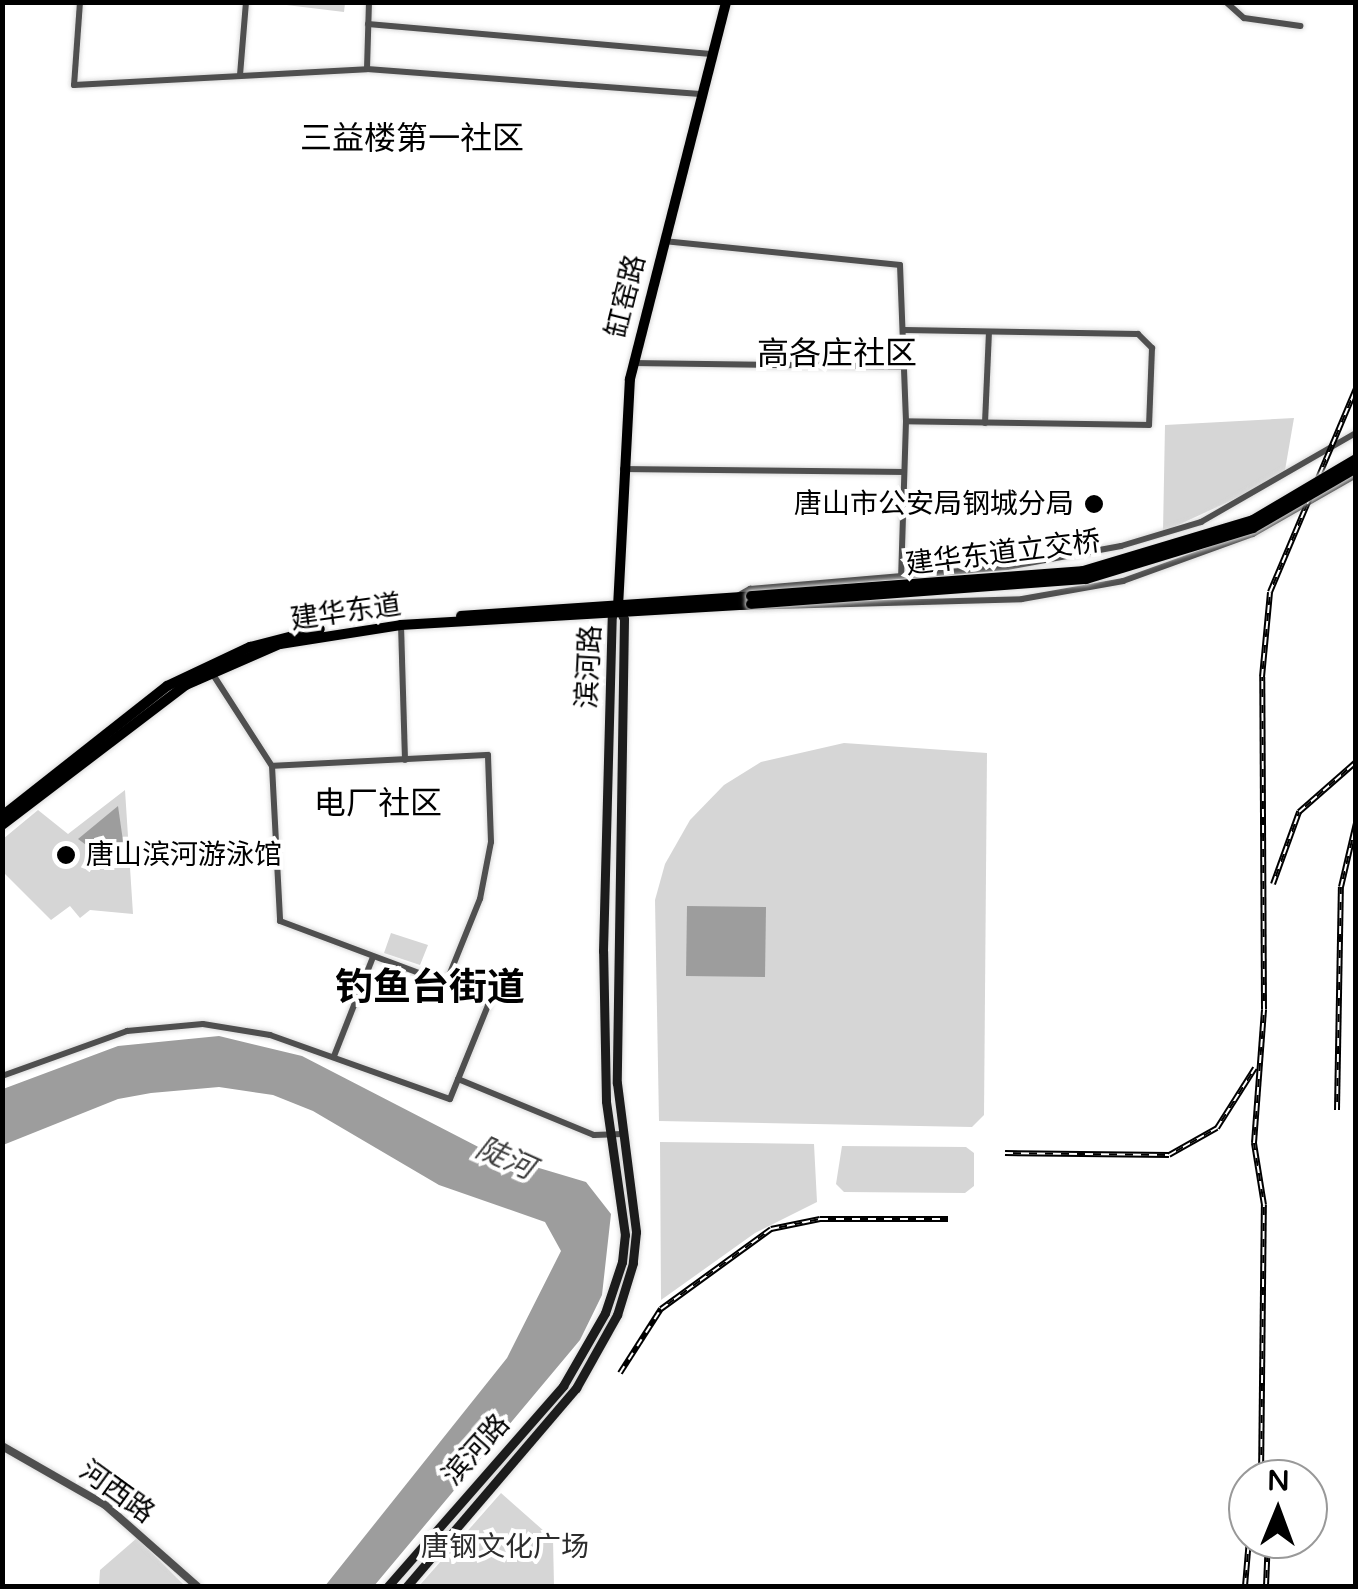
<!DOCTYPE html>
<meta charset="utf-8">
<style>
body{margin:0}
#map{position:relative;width:1358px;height:1589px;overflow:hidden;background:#fff;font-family:"Varela Round","Noto Sans SC",sans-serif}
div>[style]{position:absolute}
.green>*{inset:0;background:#d6d6d6}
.water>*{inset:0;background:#9d9d9d}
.roads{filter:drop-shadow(0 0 2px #dbdbdb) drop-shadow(0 0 2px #dbdbdb)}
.minor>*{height:6px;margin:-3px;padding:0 3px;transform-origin:3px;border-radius:3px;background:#4f4f4f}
.tertiary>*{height:8px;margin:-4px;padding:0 4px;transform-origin:4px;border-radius:4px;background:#4f4f4f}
.secondary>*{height:9px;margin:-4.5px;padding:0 4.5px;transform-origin:4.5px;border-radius:4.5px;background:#1c1c1c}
.primary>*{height:10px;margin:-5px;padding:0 5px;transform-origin:5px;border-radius:5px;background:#000}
.rail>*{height:6px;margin-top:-3px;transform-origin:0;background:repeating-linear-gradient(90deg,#fff 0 8px,#000 0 16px);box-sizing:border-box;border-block:2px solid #000}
.bridges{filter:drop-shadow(0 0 2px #dbdbdb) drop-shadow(0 0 2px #dbdbdb)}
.primary-bridge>*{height:10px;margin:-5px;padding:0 5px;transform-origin:5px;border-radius:5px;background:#000}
.dots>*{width:28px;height:28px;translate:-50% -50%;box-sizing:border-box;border:5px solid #fff;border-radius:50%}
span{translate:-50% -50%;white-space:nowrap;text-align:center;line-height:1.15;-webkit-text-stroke:8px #fff;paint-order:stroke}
.street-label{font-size:28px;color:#000}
.poi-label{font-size:28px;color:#000}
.right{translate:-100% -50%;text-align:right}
.left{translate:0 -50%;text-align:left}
.park-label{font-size:28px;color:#2d2d2d}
.water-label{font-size:30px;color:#3e3e3e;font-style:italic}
.quarter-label{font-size:32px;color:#000}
.district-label{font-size:38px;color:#000;font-weight:700}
.frame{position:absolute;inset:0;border:5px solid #000;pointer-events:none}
.north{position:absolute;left:1228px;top:1459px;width:100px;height:100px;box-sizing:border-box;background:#fff;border:2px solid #999;border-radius:50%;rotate:1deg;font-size:28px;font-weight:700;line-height:40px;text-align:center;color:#000}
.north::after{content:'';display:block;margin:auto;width:35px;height:45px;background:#000;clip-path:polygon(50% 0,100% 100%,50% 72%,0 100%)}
</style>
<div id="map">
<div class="green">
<div style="clip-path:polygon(270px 3px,270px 2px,345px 3px,344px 12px)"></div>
<div style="clip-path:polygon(1294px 418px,1284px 476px,1163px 532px,1165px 425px)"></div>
<div style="clip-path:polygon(844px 743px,987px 753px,984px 1115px,972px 1127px,659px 1121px,655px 900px,665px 864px,690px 820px,724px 785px,761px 762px)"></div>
<div style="clip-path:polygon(125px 790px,133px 914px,90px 910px,80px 918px,70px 906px,51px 920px,3px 872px,3px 839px,38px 810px,68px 834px)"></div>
<div style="clip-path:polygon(391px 933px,428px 945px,420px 965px,384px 953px)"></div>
<div style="clip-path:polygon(660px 1142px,814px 1144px,817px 1202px,755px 1233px,661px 1300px)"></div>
<div style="clip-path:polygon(842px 1146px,966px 1147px,974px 1153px,974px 1186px,965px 1193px,844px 1192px,836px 1184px)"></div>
<div style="clip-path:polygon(501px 1493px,553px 1539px,554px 1586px,419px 1586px)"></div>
<div style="clip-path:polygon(137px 1538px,185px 1586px,99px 1586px,100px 1570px)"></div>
</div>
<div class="water">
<div style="clip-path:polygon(118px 806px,124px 848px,107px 860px,78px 839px)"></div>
<div style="clip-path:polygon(687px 906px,766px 907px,765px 977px,686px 976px)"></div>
<div style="clip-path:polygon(219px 1036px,302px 1056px,492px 1154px,586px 1182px,611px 1214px,602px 1295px,580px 1340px,374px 1586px,325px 1586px,507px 1358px,561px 1251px,545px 1222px,439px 1185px,313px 1111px,273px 1095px,219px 1087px,151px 1093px,118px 1099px,3px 1145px,3px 1089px,118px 1046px)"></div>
</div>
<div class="roads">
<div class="minor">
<div style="left:80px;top:2px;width:83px;rotate:94.1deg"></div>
<div style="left:74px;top:85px;width:293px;rotate:-3.1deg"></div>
<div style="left:367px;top:69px;width:334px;rotate:4.3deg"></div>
<div style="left:1226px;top:2px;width:24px;rotate:42deg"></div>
<div style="left:1244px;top:18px;width:57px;rotate:8.1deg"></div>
<div style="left:368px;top:24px;width:344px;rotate:5deg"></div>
<div style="left:367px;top:69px;width:67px;rotate:-88.3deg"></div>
<div style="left:240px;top:75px;width:73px;rotate:-85.3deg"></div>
<div style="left:664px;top:241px;width:237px;rotate:5.8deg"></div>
<div style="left:900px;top:265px;width:156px;rotate:87.8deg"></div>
<div style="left:906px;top:421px;width:155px;rotate:91.8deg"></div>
<div style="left:904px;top:330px;width:234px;rotate:1deg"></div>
<div style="left:1138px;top:334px;width:20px;rotate:45deg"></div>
<div style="left:1152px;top:348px;width:77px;rotate:92.2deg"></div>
<div style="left:1149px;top:425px;width:243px;rotate:-179.1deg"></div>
<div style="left:635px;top:363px;width:270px;rotate:0.8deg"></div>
<div style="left:985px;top:423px;width:91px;rotate:-87.5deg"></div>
<div style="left:623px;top:469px;width:281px;rotate:0.6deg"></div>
<div style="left:739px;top:595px;width:13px;rotate:-29deg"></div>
<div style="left:750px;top:589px;width:258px;rotate:-4.9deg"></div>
<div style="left:1007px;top:567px;width:116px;rotate:-10.4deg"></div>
<div style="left:1121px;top:546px;width:84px;rotate:-16.7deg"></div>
<div style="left:1201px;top:522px;width:179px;rotate:-29.9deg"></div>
<div style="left:741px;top:607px;width:281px;rotate:-1.6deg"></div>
<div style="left:1022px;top:599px;width:103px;rotate:-10.1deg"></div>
<div style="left:1123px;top:581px;width:138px;rotate:-19.9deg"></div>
<div style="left:1253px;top:534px;width:119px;rotate:-29.8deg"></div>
<div style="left:401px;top:625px;width:135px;rotate:88.3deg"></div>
<div style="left:212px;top:673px;width:111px;rotate:57.2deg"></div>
<div style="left:272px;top:766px;width:155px;rotate:87deg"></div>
<div style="left:280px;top:921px;width:177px;rotate:20.5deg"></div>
<div style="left:446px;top:983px;width:91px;rotate:-68deg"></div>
<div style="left:480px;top:899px;width:58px;rotate:-79.1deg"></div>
<div style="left:491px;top:842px;width:87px;rotate:-92deg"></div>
<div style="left:488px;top:755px;width:216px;rotate:177.1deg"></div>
<div style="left:334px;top:1056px;width:106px;rotate:-68.5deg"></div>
<div style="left:2px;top:1076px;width:133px;rotate:-19.8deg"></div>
<div style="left:127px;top:1031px;width:76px;rotate:-5.3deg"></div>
<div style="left:203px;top:1024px;width:68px;rotate:9.3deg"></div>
<div style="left:270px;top:1035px;width:191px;rotate:19.6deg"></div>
<div style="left:450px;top:1099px;width:104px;rotate:-67.9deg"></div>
<div style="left:489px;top:1003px;width:47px;rotate:-155.1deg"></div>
<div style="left:458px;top:1079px;width:147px;rotate:22.4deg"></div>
<div style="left:594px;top:1135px;width:29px;rotate:-2deg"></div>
</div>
<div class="tertiary">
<div style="left:2px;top:1446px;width:119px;rotate:29.8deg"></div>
<div style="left:105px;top:1505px;width:123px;rotate:41.4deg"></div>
</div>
<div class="secondary">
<div style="left:388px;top:1586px;width:266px;rotate:-48.8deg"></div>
<div style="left:563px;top:1386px;width:84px;rotate:-60.1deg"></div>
<div style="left:605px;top:1313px;width:54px;rotate:-71.6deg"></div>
<div style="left:622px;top:1262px;width:27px;rotate:-84deg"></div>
<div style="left:625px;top:1235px;width:135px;rotate:-98.1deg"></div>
<div style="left:606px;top:1101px;width:150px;rotate:-91.1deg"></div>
<div style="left:603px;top:951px;width:335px;rotate:-88.5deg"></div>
<div style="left:612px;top:616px;width:11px;rotate:-56deg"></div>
<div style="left:618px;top:607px;width:13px;rotate:63deg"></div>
<div style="left:624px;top:619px;width:464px;rotate:90.9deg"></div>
<div style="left:617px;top:1083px;width:150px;rotate:82.7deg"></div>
<div style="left:636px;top:1232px;width:31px;rotate:96deg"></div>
<div style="left:633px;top:1263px;width:54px;rotate:107.1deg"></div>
<div style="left:617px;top:1315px;width:84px;rotate:119.3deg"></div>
<div style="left:576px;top:1388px;width:260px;rotate:130.5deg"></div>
</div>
<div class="primary">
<div style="left:618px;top:607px;width:228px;rotate:-87deg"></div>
<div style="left:630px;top:379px;width:389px;rotate:-75.7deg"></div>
<div style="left:461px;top:616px;width:291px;rotate:-3.9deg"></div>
<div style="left:2px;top:816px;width:210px;rotate:-38.2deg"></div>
<div style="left:167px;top:686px;width:92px;rotate:-25.2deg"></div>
<div style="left:250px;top:647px;width:72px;rotate:-14.4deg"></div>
<div style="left:2px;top:825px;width:231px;rotate:-37.3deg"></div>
<div style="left:186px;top:685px;width:103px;rotate:-23.6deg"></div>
<div style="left:280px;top:644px;width:122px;rotate:-8.9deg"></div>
<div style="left:401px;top:625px;width:351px;rotate:-3.4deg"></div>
</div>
</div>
<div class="rail">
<div style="left:1273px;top:884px;width:77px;rotate:-70.1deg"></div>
<div style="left:1299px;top:812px;width:76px;rotate:-41.3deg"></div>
<div style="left:1337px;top:1110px;width:223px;rotate:-89deg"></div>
<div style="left:1341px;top:887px;width:66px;rotate:-76.8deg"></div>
<div style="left:1005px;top:1153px;width:164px;rotate:0.7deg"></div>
<div style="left:1169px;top:1155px;width:55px;rotate:-29.4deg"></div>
<div style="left:1217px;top:1128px;width:71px;rotate:-57.7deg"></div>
<div style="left:620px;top:1373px;width:76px;rotate:-57.4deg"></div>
<div style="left:661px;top:1309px;width:136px;rotate:-36deg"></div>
<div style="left:771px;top:1229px;width:50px;rotate:-11.5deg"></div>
<div style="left:820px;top:1219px;width:128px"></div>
<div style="left:1261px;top:1479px;width:274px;rotate:-89.4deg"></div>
<div style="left:1264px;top:1205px;width:63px;rotate:-99.2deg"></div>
<div style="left:1254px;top:1143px;width:134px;rotate:-85.7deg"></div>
<div style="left:1264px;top:1009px;width:332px;rotate:-90.3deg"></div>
<div style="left:1262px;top:677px;width:85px;rotate:-84.6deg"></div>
<div style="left:1270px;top:592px;width:221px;rotate:-67.1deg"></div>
<div style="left:1245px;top:1586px;width:47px;rotate:-85.1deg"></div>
<div style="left:1266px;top:1586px;width:47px;rotate:-87.6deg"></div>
</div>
<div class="bridges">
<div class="primary-bridge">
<div style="left:751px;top:596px;width:333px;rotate:-4.3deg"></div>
<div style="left:1083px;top:571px;width:177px;rotate:-16.7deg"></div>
<div style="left:1253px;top:520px;width:120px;rotate:-30.6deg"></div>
<div style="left:751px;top:604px;width:336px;rotate:-4.3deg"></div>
<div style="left:1086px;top:579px;width:175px;rotate:-17deg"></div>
<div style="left:1253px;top:528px;width:119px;rotate:-30.2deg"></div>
</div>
</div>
<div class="dots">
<div style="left:1094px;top:504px;background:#000"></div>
<div style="left:66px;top:855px;background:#000"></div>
</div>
<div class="street-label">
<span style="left:626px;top:296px;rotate:-76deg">缸窑路</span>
<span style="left:1003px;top:553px;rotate:-7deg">建华东道立交桥</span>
<span style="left:346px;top:612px;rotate:-8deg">建华东道</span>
<span style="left:589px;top:667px;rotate:-87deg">滨河路</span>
<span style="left:476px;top:1450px;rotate:-48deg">滨河路</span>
<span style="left:117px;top:1492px;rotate:36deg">河西路</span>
</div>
<div class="poi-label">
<span class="right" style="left:1074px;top:504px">唐山市公安局钢城分局</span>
<span class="left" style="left:86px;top:855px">唐山滨河游泳馆</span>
</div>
<div class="park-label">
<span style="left:505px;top:1547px">唐钢文化广场</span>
</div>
<div class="water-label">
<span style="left:505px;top:1159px;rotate:24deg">陡河</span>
</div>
<div class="quarter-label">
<span style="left:412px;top:139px">三益楼第一社区</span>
<span style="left:837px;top:354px">高各庄社区</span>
<span style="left:378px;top:804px">电厂社区</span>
</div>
<div class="district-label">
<span style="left:430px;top:989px">钓鱼台街道</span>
</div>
<div class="frame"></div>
<div class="north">N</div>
</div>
